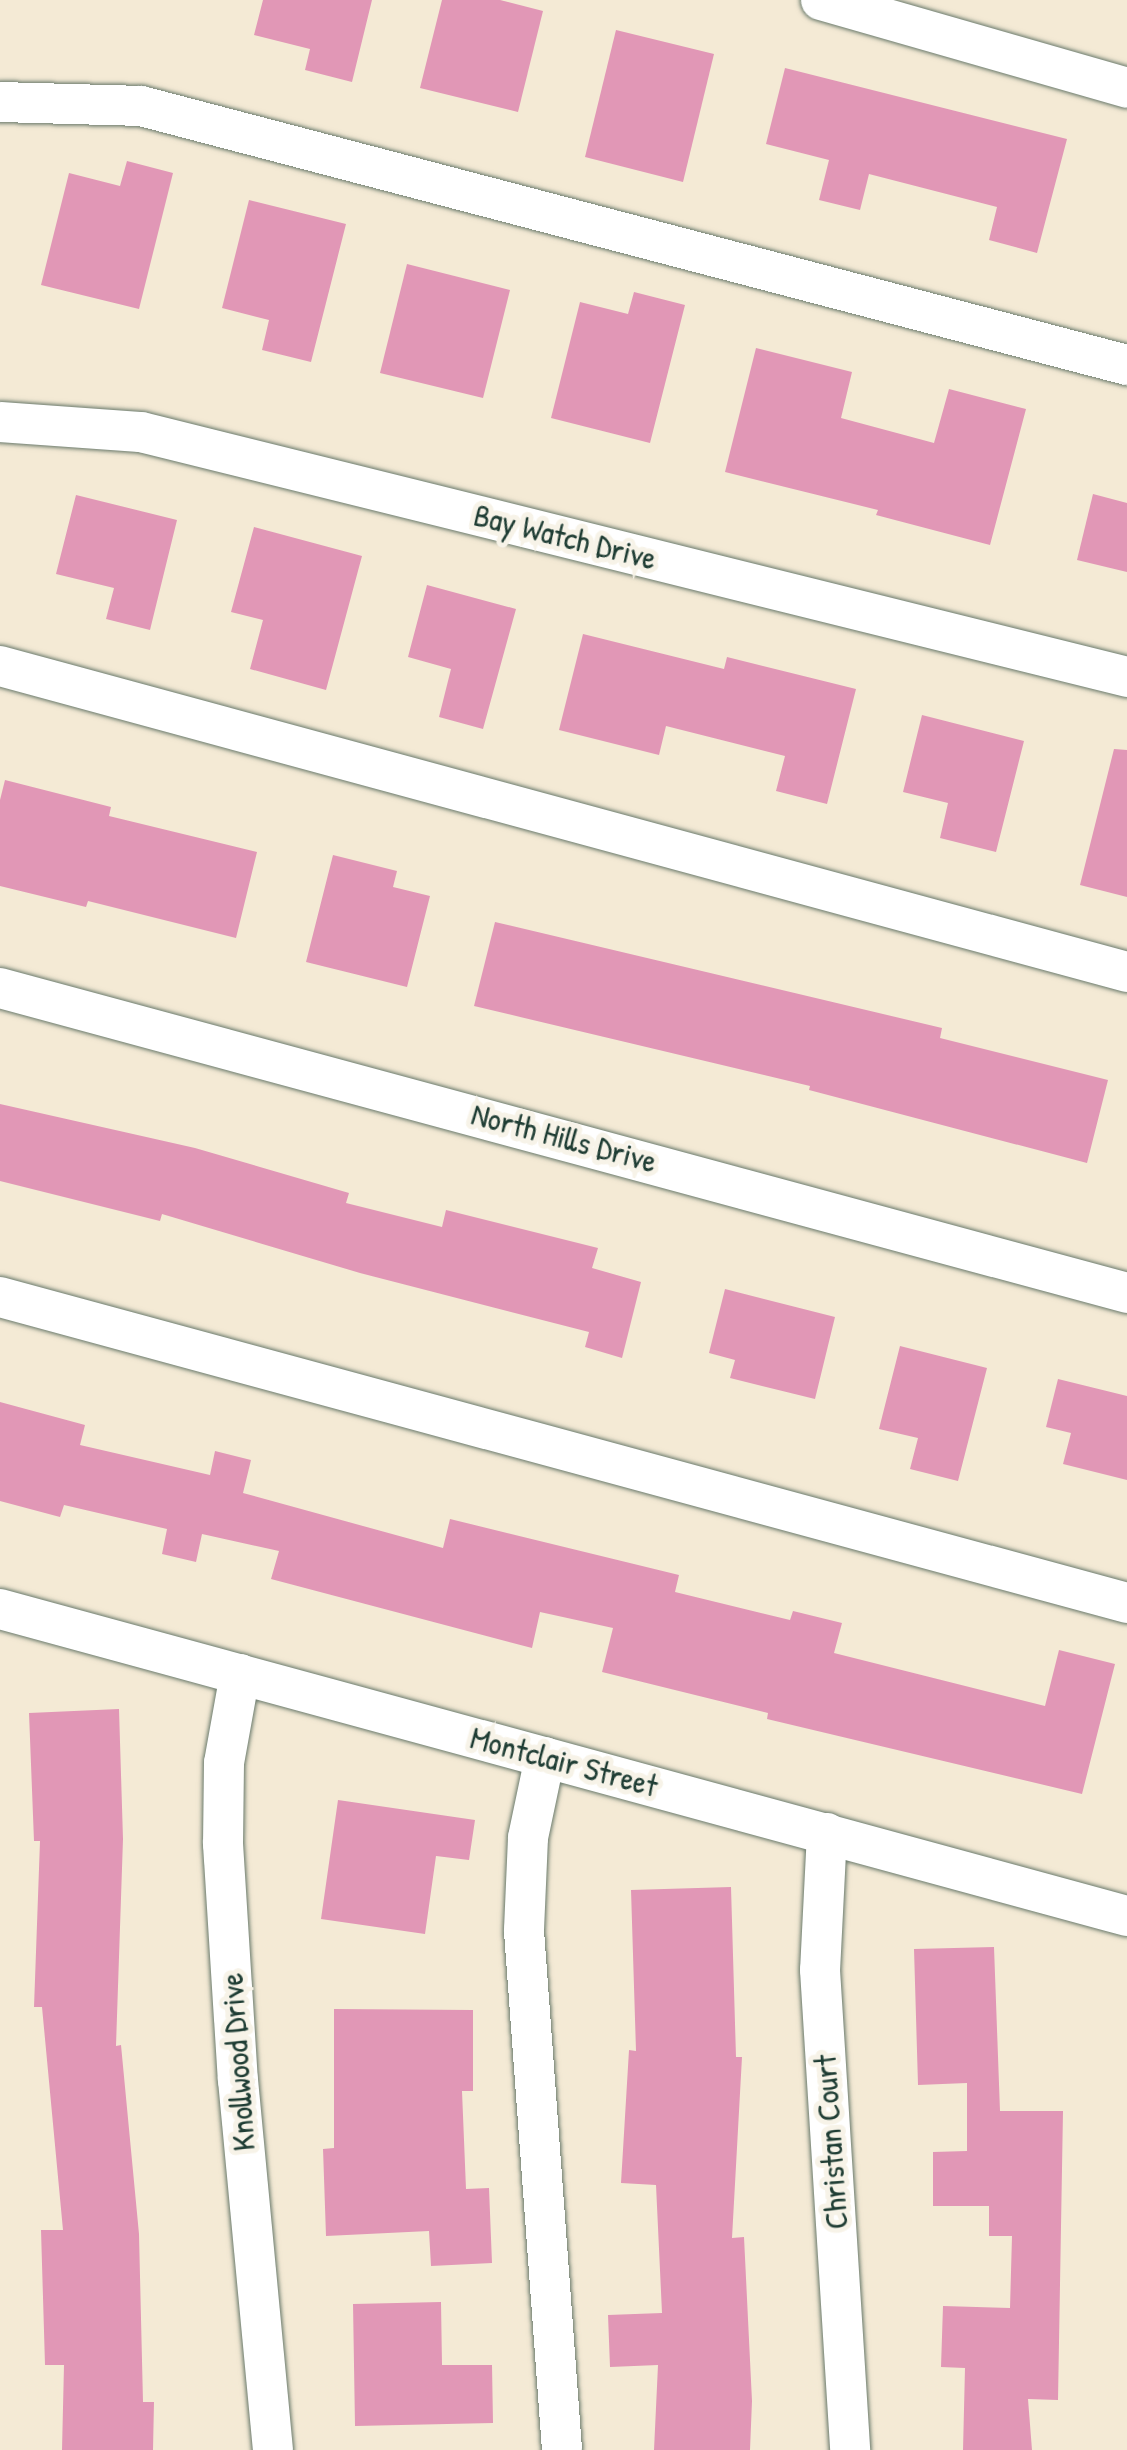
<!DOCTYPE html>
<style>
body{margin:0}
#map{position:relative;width:1127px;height:2450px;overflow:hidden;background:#f4ead5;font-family:"Patrick Hand",sans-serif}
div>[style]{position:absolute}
.building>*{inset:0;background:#e197b6}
.roads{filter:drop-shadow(0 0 2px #6a7a6c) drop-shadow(0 0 2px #6a7a6c)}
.minor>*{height:40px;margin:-20px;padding:0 20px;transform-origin:20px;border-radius:20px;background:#fff}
span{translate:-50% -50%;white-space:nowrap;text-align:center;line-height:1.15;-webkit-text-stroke:10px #f7f3e8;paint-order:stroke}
.street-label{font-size:32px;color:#1f3d34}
</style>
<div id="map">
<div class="building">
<div style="clip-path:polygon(263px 0,372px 0,352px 82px,305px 70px,310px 49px,254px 35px)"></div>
<div style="clip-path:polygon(442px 0,500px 0,543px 11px,518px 112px,420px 88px)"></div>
<div style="clip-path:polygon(616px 30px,714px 54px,683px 182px,585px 157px)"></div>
<div style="clip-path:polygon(785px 68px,1067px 139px,1037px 253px,989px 240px,997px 207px,869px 174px,860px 210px,819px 200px,829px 160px,766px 144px)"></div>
<div style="clip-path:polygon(127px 161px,173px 173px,139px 309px,41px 285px,69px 173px,120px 186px)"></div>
<div style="clip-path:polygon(249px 200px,346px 224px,311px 362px,262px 350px,269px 320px,222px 308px)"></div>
<div style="clip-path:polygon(407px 264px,510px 290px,483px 398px,380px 373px)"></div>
<div style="clip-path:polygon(634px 292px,685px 305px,650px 443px,551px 418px,580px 302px,628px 314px)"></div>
<div style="clip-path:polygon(756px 348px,852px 372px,841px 418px,934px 443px,949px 389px,1026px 409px,990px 545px,876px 515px,878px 510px,725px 472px)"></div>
<div style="clip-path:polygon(1093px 494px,1127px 503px,1127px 572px,1077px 560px)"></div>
<div style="clip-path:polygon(76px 495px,177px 520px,150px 630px,106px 619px,114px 588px,56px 574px)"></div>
<div style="clip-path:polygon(254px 527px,362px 556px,326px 690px,250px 669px,263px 620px,231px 612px)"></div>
<div style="clip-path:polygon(427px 585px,516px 609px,483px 729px,439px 717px,451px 669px,408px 657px)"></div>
<div style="clip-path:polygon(583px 634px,724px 669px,727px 657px,856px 689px,827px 804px,776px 791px,785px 756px,666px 726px,659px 755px,559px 730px)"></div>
<div style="clip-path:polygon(922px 715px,1024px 741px,996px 852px,940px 838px,948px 803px,903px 792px)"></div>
<div style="clip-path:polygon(1114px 749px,1127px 750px,1127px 897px,1080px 885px)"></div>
<div style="clip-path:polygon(5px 780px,111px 807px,109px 816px,257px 852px,236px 938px,88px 901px,86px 907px,0 886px,0 800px)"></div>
<div style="clip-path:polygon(333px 855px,397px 871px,393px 887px,430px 896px,407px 987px,306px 962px)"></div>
<div style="clip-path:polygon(495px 922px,942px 1028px,940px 1038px,1108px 1080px,1087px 1163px,809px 1090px,810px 1086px,474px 1006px)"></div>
<div style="clip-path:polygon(0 1104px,195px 1148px,349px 1193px,346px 1203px,442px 1227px,446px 1210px,598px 1248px,592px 1268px,641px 1282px,622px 1358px,585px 1347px,589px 1332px,360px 1273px,162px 1214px,160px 1221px,0 1181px)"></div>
<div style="clip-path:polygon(725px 1289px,835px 1317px,815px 1399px,730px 1378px,735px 1360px,709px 1353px)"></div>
<div style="clip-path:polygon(900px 1346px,987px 1368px,958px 1481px,910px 1469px,918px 1438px,879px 1429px)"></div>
<div style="clip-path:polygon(1058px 1379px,1127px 1396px,1127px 1480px,1063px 1464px,1071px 1433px,1046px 1427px)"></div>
<div style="clip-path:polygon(0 1402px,85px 1425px,80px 1445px,210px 1475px,215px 1451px,251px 1460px,243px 1493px,443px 1548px,450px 1519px,679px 1575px,675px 1592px,790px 1620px,793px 1611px,842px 1623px,834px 1653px,1045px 1706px,1059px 1650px,1115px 1664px,1082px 1794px,767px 1719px,768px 1713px,602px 1672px,613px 1628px,540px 1612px,532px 1648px,271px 1579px,279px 1551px,202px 1534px,196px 1562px,162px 1554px,167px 1529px,64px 1505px,60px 1517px,0 1501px)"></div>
<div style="clip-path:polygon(119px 1709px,123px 1839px,116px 2046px,121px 2045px,139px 2234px,143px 2402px,154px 2402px,153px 2450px,62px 2450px,64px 2365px,45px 2365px,41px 2230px,63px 2230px,42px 2007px,34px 2007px,40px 1841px,34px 1841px,29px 1713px)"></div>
<div style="clip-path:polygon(338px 1800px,475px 1820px,469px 1860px,436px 1856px,425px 1934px,321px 1919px)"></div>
<div style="clip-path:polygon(731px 1887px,736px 2057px,742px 2057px,732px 2238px,744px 2237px,752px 2401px,750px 2450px,654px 2450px,658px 2365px,610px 2367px,608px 2315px,662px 2313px,656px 2185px,621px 2183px,629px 2050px,636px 2051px,631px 1890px)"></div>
<div style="clip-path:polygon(994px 1947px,1000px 2111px,1063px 2111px,1058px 2400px,1028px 2399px,1032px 2450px,963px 2450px,965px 2368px,941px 2367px,943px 2306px,1010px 2308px,1012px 2236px,989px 2236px,989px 2206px,933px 2206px,933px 2152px,967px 2151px,967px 2083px,918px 2085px,914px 1949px)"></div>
<div style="clip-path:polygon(334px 2009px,473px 2010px,473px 2091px,462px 2091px,466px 2189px,489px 2188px,492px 2263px,431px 2266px,429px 2231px,326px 2236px,323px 2149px,334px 2148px)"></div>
<div style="clip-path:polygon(441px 2302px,442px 2365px,492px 2365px,493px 2423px,355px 2426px,353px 2304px)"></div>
</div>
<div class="roads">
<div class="minor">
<div style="left:821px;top:0;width:318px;rotate:16deg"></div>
<div style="left:0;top:102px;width:141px;rotate:1.6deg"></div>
<div style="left:141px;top:106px;width:1019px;rotate:14.72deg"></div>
<div style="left:0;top:422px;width:141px;rotate:4.1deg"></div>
<div style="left:141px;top:432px;width:1016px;rotate:13.95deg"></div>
<div style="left:0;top:666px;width:1168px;rotate:15.19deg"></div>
<div style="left:0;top:988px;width:1168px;rotate:15.14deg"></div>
<div style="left:0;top:1297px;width:1168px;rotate:15.19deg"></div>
<div style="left:0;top:1609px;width:1168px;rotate:15.24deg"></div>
<div style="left:240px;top:1674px;width:90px;rotate:100.2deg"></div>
<div style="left:224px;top:1763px;width:81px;rotate:90.7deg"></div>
<div style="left:223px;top:1844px;width:236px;rotate:86.4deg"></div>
<div style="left:238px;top:2080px;width:372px;rotate:84.6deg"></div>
<div style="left:545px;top:1757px;width:83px;rotate:101.9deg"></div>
<div style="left:528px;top:1838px;width:93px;rotate:92.5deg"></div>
<div style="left:524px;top:1931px;width:520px;rotate:85.81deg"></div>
<div style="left:827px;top:1833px;width:137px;rotate:92.9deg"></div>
<div style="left:820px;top:1970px;width:481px;rotate:86.4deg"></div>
</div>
</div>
<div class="street-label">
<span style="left:565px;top:537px;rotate:14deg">Bay Watch Drive</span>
<span style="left:564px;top:1138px;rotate:15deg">North Hills Drive</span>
<span style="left:564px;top:1762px;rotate:15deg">Montclair Street</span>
<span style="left:238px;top:2062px;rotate:-94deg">Knollwood Drive</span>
<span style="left:831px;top:2142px;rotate:-94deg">Christan Court</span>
</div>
</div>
